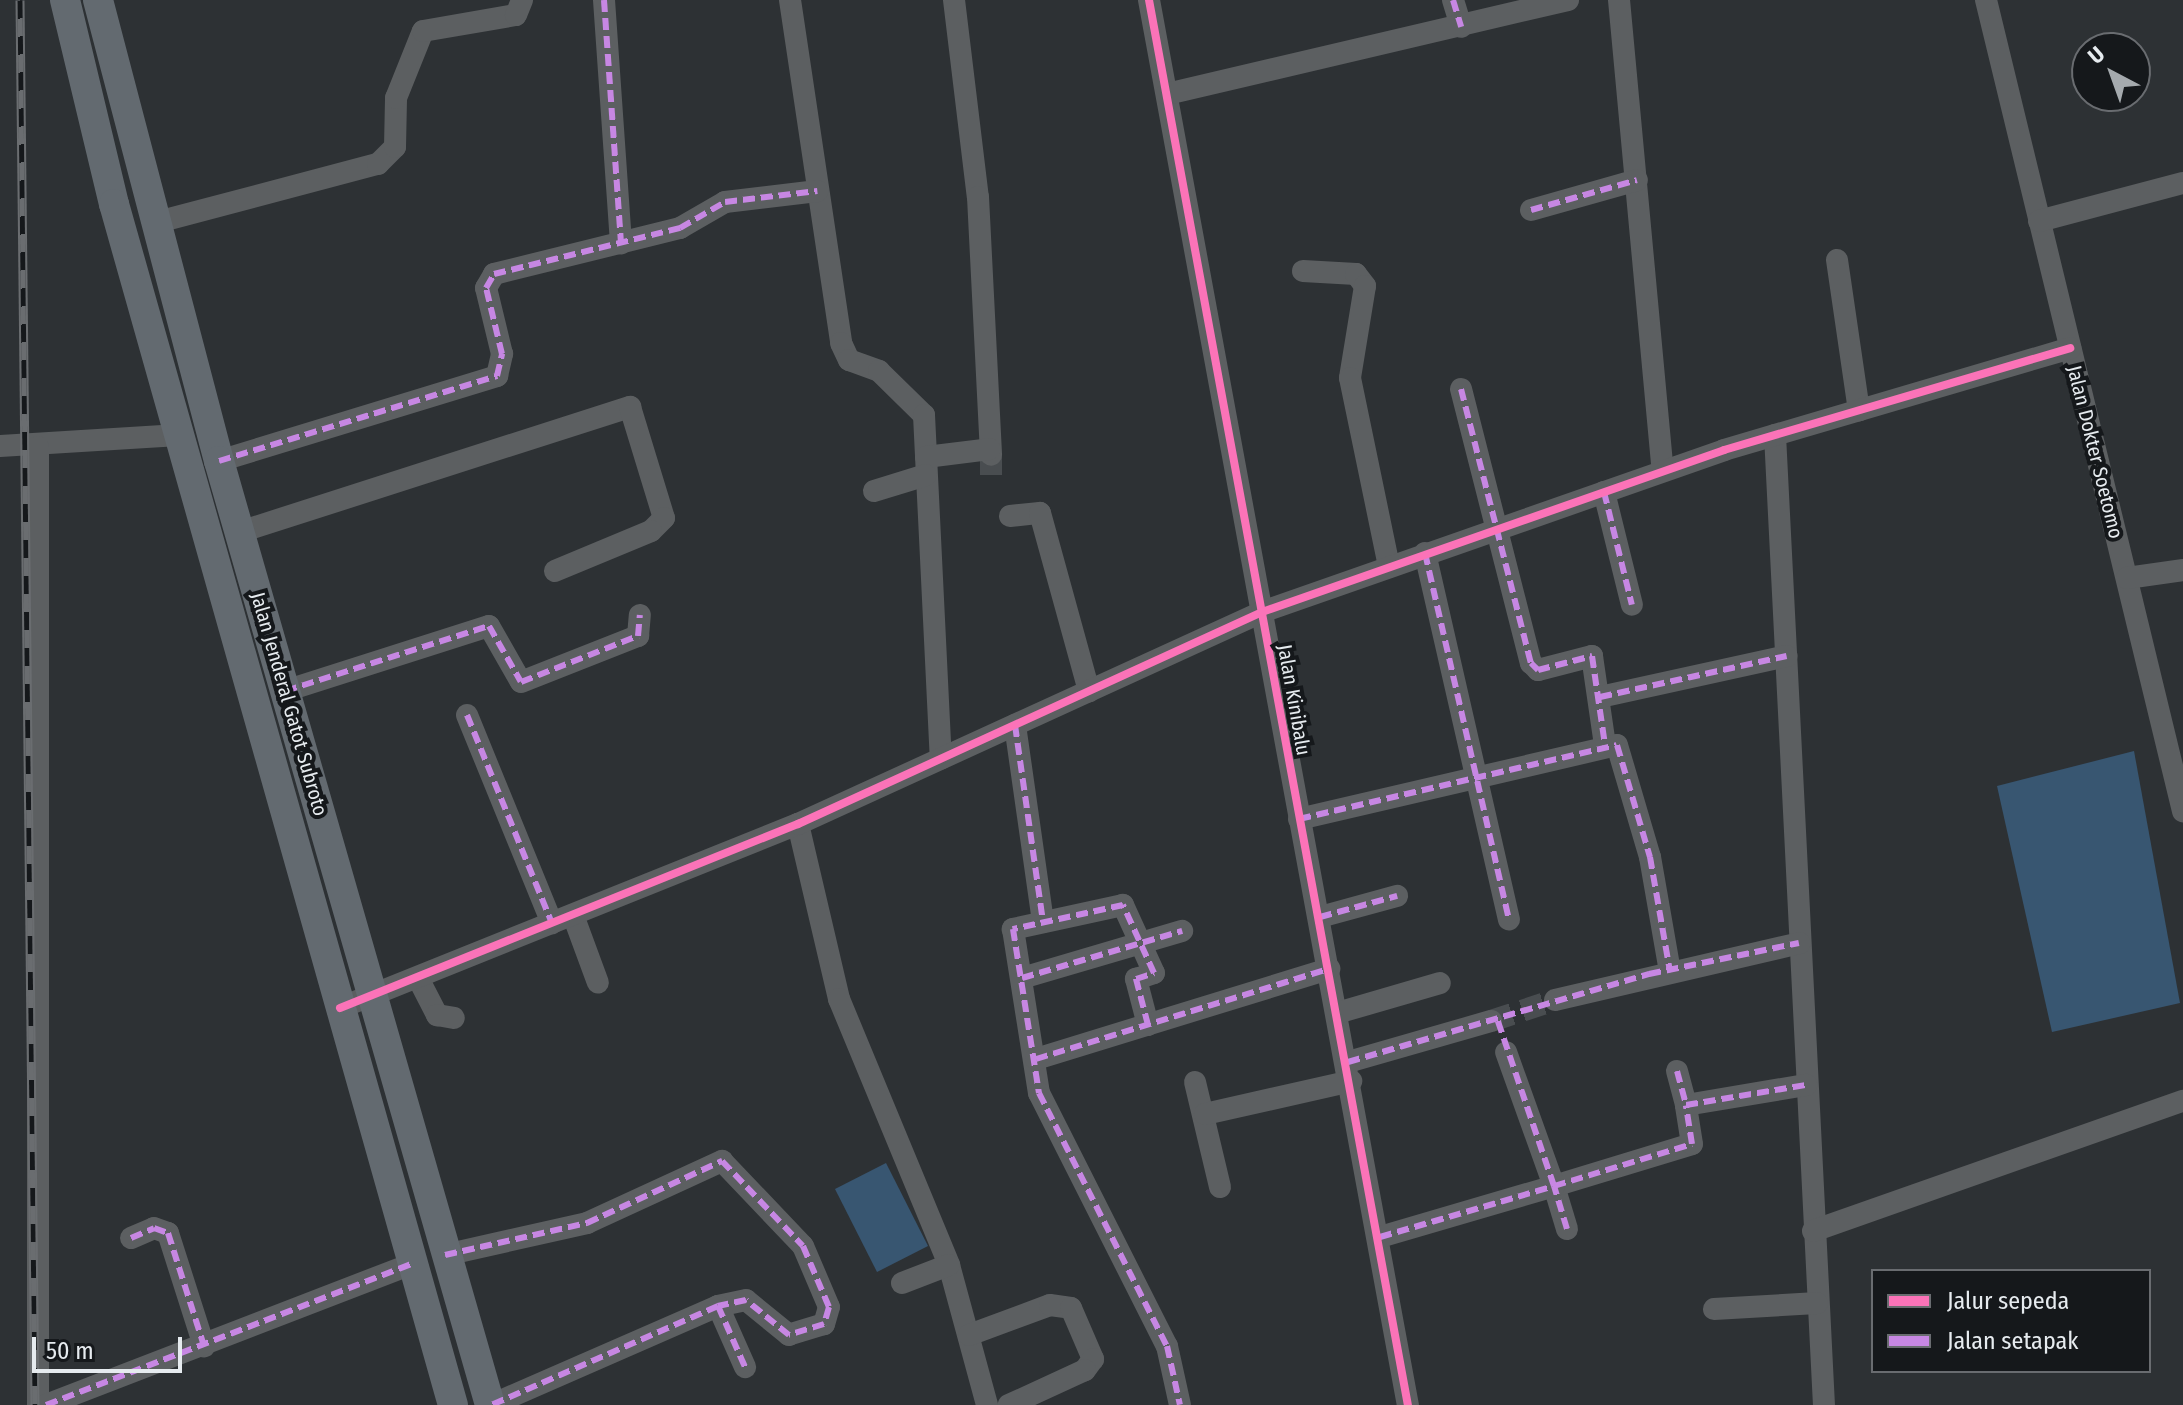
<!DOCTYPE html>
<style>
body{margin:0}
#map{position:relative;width:2183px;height:1405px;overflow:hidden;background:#2d3134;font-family:"Fira Sans Condensed",sans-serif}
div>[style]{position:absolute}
.green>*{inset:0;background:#385671}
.minor-tunnel>*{height:22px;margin-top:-11px;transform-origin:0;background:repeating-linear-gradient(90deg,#494d50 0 22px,transparent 0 33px)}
.minor>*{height:22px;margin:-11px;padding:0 11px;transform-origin:11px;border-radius:11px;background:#5c5f61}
.major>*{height:30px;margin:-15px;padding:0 15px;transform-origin:15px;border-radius:15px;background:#636a70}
.rail>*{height:9px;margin-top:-4.5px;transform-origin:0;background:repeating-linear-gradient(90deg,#15181b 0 18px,#6a6d70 0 36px);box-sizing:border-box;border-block:2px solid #6a6d70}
.quiet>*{height:6px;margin-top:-3px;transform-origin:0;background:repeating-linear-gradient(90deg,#c787e3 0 12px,transparent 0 18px)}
.cycleway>*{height:8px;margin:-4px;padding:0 4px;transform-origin:4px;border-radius:4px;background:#fb73b8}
span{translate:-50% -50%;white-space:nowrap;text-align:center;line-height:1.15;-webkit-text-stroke:8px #15181b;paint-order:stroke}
.street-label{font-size:20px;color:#e6ebef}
.legend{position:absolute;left:1871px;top:1269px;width:280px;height:104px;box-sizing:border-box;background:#15181b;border:2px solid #696c70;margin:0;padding:10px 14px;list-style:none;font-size:24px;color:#e6ebef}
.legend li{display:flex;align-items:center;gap:16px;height:40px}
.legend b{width:40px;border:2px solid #696c70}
.north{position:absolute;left:2071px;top:32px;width:80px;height:80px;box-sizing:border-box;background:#15181b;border:2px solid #696c70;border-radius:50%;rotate:319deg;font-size:22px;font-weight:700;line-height:32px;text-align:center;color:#e6ebef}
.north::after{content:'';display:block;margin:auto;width:28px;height:36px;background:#a5aaae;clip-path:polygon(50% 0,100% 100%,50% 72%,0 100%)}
.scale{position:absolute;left:32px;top:1337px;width:150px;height:36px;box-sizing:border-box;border:4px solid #e6ebef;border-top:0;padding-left:10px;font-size:24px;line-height:28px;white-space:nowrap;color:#e6ebef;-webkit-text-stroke:6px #15181b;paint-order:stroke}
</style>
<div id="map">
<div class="green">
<div style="clip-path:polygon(2134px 751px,2180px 1003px,2052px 1032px,1997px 786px)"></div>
<div style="clip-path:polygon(886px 1163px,928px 1246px,877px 1272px,835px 1189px)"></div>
</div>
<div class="minor-tunnel">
<div style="left:991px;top:455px;width:20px;rotate:90deg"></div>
<div style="left:1491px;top:1021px;width:67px;rotate:-18.2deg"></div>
</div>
<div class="minor">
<div style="left:604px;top:0;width:244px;rotate:86deg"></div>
<div style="left:790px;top:0;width:347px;rotate:81.5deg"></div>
<div style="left:841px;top:343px;width:19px;rotate:65deg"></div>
<div style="left:849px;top:360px;width:32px;rotate:20deg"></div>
<div style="left:879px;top:371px;width:63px;rotate:44.4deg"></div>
<div style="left:924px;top:415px;width:344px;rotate:87.2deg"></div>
<div style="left:954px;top:0;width:198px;rotate:83.1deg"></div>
<div style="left:978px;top:197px;width:258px;rotate:87.1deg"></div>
<div style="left:1149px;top:0;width:1429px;rotate:79.56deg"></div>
<div style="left:1453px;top:0;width:28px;rotate:73deg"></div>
<div style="left:1619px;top:0;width:473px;rotate:84.7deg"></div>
<div style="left:1986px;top:0;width:835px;rotate:76.35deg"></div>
<div style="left:1167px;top:94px;width:412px;rotate:-13.2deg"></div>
<div style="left:1531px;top:210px;width:110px;rotate:-15.8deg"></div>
<div style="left:2039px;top:221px;width:149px;rotate:-14.8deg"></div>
<div style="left:154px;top:223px;width:232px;rotate:-14.8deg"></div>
<div style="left:378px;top:164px;width:24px;rotate:-45deg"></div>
<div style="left:395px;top:147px;width:49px;rotate:-88.8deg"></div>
<div style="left:396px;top:98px;width:72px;rotate:-68.1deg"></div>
<div style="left:423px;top:31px;width:94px;rotate:-9.8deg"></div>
<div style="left:516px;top:15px;width:16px;rotate:-68deg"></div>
<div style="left:1837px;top:260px;width:152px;rotate:81.7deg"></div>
<div style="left:1303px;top:271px;width:53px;rotate:3.2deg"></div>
<div style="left:1356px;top:274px;width:15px;rotate:53deg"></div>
<div style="left:1365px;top:286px;width:93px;rotate:99.3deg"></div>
<div style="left:1350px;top:378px;width:193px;rotate:78.3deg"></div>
<div style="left:1461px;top:389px;width:283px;rotate:75.7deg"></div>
<div style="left:1531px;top:663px;width:10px;rotate:45deg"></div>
<div style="left:1538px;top:670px;width:56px;rotate:-14.5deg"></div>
<div style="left:1592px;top:656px;width:90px;rotate:81.7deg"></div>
<div style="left:1775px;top:435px;width:971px;rotate:87.11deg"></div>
<div style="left:0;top:446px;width:179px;rotate:-3.5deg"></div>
<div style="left:38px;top:447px;width:958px;rotate:90deg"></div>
<div style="left:926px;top:457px;width:64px;rotate:-7.1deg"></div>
<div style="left:219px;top:461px;width:291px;rotate:-17deg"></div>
<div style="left:497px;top:376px;width:23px;rotate:-77deg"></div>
<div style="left:502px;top:354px;width:68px;rotate:-103.6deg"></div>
<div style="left:486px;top:288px;width:16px;rotate:-60deg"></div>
<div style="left:494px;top:274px;width:192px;rotate:-13.9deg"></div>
<div style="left:680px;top:228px;width:52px;rotate:-30deg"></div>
<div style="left:725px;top:202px;width:93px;rotate:-6.8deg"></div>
<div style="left:874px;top:491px;width:54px;rotate:-17.1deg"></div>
<div style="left:1604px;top:492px;width:116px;rotate:76.1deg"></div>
<div style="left:1010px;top:516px;width:30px;rotate:-6deg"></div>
<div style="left:1040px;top:513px;width:185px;rotate:74.6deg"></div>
<div style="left:240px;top:532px;width:410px;rotate:-17.8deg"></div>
<div style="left:630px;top:407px;width:116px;rotate:73deg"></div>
<div style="left:664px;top:518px;width:18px;rotate:135deg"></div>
<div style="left:651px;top:531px;width:104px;rotate:157.4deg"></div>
<div style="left:1425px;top:553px;width:376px;rotate:77.1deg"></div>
<div style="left:2127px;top:578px;width:57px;rotate:-8.1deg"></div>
<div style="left:285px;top:691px;width:214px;rotate:-17.7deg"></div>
<div style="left:489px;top:626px;width:64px;rotate:60.3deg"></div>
<div style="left:521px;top:682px;width:126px;rotate:-21.5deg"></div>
<div style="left:638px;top:636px;width:21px;rotate:-85deg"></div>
<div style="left:1600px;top:697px;width:191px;rotate:-12.4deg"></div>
<div style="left:467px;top:715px;width:225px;rotate:67.8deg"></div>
<div style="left:1015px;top:725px;width:199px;rotate:81.9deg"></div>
<div style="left:1299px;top:819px;width:326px;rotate:-13.1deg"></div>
<div style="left:1617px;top:745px;width:117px;rotate:73.6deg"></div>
<div style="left:1650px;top:857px;width:117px;rotate:80.1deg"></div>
<div style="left:798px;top:824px;width:180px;rotate:76.8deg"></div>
<div style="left:839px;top:999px;width:288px;rotate:67.5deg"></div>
<div style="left:949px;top:1265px;width:145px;rotate:74.8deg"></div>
<div style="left:573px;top:915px;width:72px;rotate:69.8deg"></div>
<div style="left:1320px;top:917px;width:80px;rotate:-15.3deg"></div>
<div style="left:418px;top:978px;width:42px;rotate:62.8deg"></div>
<div style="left:437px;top:1015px;width:17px;rotate:10deg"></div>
<div style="left:1022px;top:978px;width:167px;rotate:-16.4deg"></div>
<div style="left:1555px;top:1000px;width:251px;rotate:-13.1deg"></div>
<div style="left:340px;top:1008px;width:494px;rotate:-21.9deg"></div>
<div style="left:798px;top:824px;width:510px;rotate:-24.56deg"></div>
<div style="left:1262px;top:612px;width:490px;rotate:-19.3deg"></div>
<div style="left:1724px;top:450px;width:361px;rotate:-16.4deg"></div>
<div style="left:1337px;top:1013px;width:107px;rotate:-16.2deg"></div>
<div style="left:1148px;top:1025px;width:48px;rotate:-104.6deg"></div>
<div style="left:1136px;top:979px;width:19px;rotate:-18deg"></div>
<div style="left:1154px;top:973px;width:75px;rotate:-114.5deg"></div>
<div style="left:1123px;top:905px;width:113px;rotate:167.7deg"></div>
<div style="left:1013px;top:929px;width:166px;rotate:81deg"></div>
<div style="left:1039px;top:1093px;width:284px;rotate:63.2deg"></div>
<div style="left:1167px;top:1346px;width:60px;rotate:77.6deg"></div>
<div style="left:1036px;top:1059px;width:307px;rotate:-17.1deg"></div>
<div style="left:1348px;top:1062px;width:149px;rotate:-16deg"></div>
<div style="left:1677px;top:1071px;width:35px;rotate:75deg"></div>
<div style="left:1195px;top:1082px;width:108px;rotate:76.6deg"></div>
<div style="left:1205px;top:1114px;width:150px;rotate:-12.7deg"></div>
<div style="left:1567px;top:1229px;width:45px;rotate:-106.8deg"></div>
<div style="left:1554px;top:1186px;width:144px;rotate:-16.9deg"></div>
<div style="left:1692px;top:1144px;width:39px;rotate:-99deg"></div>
<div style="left:1686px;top:1105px;width:122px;rotate:-9.5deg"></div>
<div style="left:1813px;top:1231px;width:392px;rotate:-19.4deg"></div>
<div style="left:1380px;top:1237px;width:181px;rotate:-16.3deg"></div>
<div style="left:1554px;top:1186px;width:142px;rotate:-109.7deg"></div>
<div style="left:131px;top:1238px;width:25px;rotate:-23deg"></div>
<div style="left:154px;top:1228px;width:15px;rotate:20deg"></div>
<div style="left:168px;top:1233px;width:119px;rotate:72.3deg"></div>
<div style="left:445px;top:1255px;width:146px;rotate:-12.7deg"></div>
<div style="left:587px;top:1223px;width:149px;rotate:-24.7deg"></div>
<div style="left:722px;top:1161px;width:117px;rotate:46.4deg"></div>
<div style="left:803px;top:1246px;width:66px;rotate:66.9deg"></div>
<div style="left:829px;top:1307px;width:18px;rotate:106deg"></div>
<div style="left:824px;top:1324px;width:37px;rotate:163deg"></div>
<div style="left:789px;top:1335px;width:55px;rotate:-140.9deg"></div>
<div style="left:746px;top:1300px;width:29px;rotate:168deg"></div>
<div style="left:718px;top:1306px;width:248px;rotate:156.4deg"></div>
<div style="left:902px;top:1283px;width:50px;rotate:-21deg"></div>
<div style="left:718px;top:1306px;width:67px;rotate:66.1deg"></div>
<div style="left:1714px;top:1309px;width:103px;rotate:-3.3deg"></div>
<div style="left:969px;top:1335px;width:86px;rotate:-20.3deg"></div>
<div style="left:1050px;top:1305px;width:21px;rotate:8deg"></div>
<div style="left:1071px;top:1308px;width:56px;rotate:66.7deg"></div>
<div style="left:1093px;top:1359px;width:14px;rotate:126deg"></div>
<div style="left:1085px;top:1370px;width:84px;rotate:155.3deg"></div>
<div style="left:46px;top:1405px;width:394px;rotate:-21.1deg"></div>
</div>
<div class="major">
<div style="left:65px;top:0;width:210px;rotate:76.5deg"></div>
<div style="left:114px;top:204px;width:1248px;rotate:74.24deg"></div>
<div style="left:98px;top:0;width:477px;rotate:75.3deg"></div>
<div style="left:219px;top:461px;width:982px;rotate:73.98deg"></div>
</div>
<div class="rail">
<div style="left:20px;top:0;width:1405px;rotate:89.39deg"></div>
</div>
<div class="quiet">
<div style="left:604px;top:0;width:244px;rotate:86deg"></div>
<div style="left:1453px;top:0;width:28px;rotate:73deg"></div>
<div style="left:1531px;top:210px;width:110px;rotate:-15.8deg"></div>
<div style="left:1461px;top:389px;width:283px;rotate:75.7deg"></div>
<div style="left:1531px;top:663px;width:10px;rotate:45deg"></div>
<div style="left:1538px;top:670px;width:56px;rotate:-14.5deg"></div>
<div style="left:1592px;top:656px;width:90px;rotate:81.7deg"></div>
<div style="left:219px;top:461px;width:291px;rotate:-17deg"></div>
<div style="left:497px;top:376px;width:23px;rotate:-77deg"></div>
<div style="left:502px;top:354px;width:68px;rotate:-103.6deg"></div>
<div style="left:486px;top:288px;width:16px;rotate:-60deg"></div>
<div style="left:494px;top:274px;width:192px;rotate:-13.9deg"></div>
<div style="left:680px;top:228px;width:52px;rotate:-30deg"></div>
<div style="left:725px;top:202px;width:93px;rotate:-6.8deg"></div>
<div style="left:1604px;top:492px;width:116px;rotate:76.1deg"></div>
<div style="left:1425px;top:553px;width:376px;rotate:77.1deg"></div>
<div style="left:285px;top:691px;width:214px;rotate:-17.7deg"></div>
<div style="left:489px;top:626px;width:64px;rotate:60.3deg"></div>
<div style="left:521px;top:682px;width:126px;rotate:-21.5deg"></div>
<div style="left:638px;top:636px;width:21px;rotate:-85deg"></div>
<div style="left:1600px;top:697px;width:191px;rotate:-12.4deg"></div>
<div style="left:467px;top:715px;width:225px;rotate:67.8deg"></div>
<div style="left:1015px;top:725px;width:199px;rotate:81.9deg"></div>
<div style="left:1299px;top:819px;width:326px;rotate:-13.1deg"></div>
<div style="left:1617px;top:745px;width:117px;rotate:73.6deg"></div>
<div style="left:1650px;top:857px;width:117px;rotate:80.1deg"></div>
<div style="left:1320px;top:917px;width:80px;rotate:-15.3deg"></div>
<div style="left:1022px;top:978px;width:167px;rotate:-16.4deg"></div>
<div style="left:1148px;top:1025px;width:48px;rotate:-104.6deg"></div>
<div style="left:1136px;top:979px;width:19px;rotate:-18deg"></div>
<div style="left:1154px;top:973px;width:75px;rotate:-114.5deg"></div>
<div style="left:1123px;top:905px;width:113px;rotate:167.7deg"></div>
<div style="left:1013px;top:929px;width:166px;rotate:81deg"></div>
<div style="left:1039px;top:1093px;width:284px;rotate:63.2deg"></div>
<div style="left:1167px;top:1346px;width:60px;rotate:77.6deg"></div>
<div style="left:1036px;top:1059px;width:307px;rotate:-17.1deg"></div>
<div style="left:1348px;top:1062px;width:314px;rotate:-16.3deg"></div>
<div style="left:1649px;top:974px;width:153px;rotate:-11.7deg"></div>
<div style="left:1677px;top:1071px;width:35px;rotate:75deg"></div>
<div style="left:1567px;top:1229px;width:45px;rotate:-106.8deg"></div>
<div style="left:1554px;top:1186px;width:144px;rotate:-16.9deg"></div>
<div style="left:1692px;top:1144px;width:39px;rotate:-99deg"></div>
<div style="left:1686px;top:1105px;width:122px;rotate:-9.5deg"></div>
<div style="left:1380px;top:1237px;width:181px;rotate:-16.3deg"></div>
<div style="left:1554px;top:1186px;width:176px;rotate:-108.8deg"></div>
<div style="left:131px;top:1238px;width:25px;rotate:-23deg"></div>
<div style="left:154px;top:1228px;width:15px;rotate:20deg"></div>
<div style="left:168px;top:1233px;width:119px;rotate:72.3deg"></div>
<div style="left:445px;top:1255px;width:146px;rotate:-12.7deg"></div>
<div style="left:587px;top:1223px;width:149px;rotate:-24.7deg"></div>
<div style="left:722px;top:1161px;width:117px;rotate:46.4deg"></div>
<div style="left:803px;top:1246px;width:66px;rotate:66.9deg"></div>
<div style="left:829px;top:1307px;width:18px;rotate:106deg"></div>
<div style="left:824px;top:1324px;width:37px;rotate:163deg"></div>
<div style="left:789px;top:1335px;width:55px;rotate:-140.9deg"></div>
<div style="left:746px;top:1300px;width:29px;rotate:168deg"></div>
<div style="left:718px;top:1306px;width:248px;rotate:156.4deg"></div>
<div style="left:718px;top:1306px;width:67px;rotate:66.1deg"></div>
<div style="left:46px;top:1405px;width:394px;rotate:-21.1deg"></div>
</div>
<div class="cycleway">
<div style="left:1149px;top:0;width:1429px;rotate:79.56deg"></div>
<div style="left:340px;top:1008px;width:494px;rotate:-21.9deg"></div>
<div style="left:798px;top:824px;width:510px;rotate:-24.56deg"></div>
<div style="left:1262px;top:612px;width:490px;rotate:-19.3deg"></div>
<div style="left:1724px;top:450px;width:361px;rotate:-16.4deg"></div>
</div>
<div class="street-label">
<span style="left:2095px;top:452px;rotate:76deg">Jalan Dokter Soetomo</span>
<span style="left:1294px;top:700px;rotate:80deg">Jalan Kinibalu</span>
<span style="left:289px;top:704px;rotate:74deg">Jalan Jenderal Gatot Subroto</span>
</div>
<ul class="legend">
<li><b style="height:10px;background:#fb73b8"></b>Jalur sepeda</li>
<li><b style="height:10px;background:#c787e3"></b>Jalan setapak</li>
</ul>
<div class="north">U</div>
<div class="scale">50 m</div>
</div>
